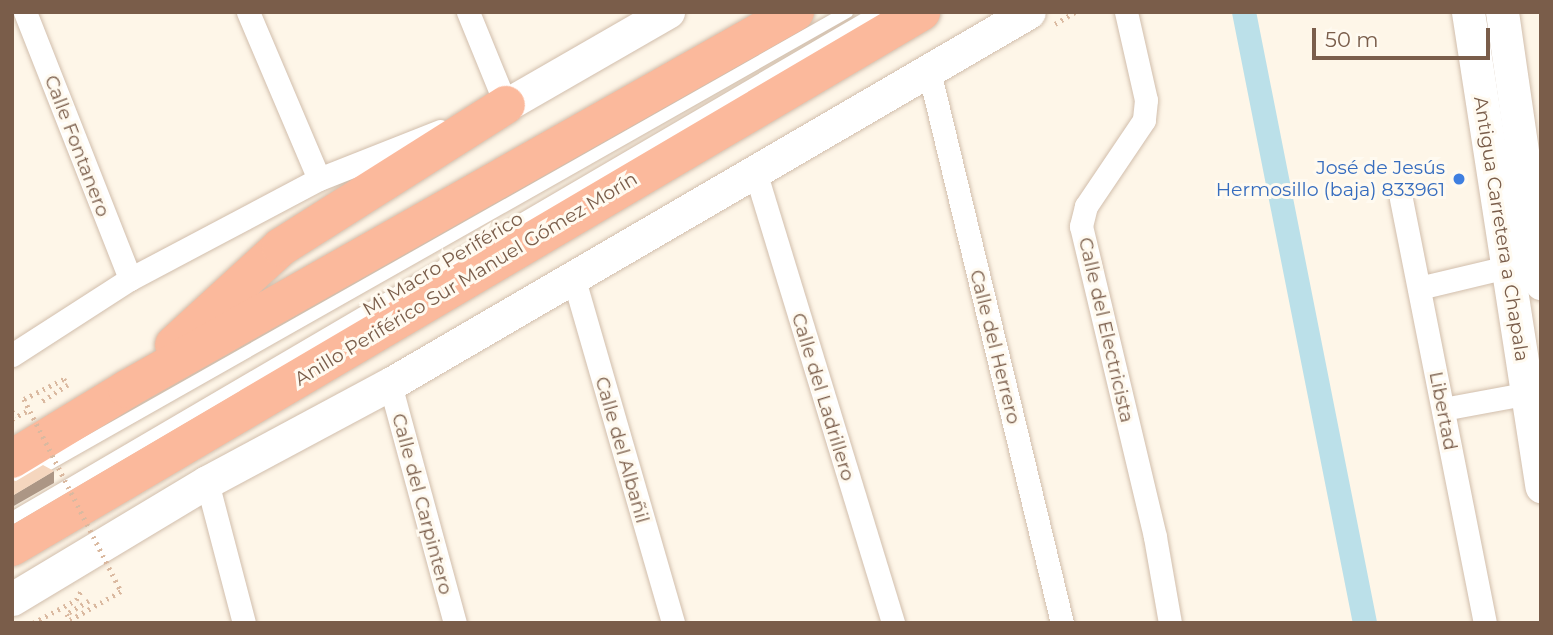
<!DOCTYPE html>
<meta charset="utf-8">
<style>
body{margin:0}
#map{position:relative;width:1553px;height:635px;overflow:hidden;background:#fef6e8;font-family:Montserrat,sans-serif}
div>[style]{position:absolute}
.canal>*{height:24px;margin:-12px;padding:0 12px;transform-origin:12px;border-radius:12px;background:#bbe0e9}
.path>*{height:4.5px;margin-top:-2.25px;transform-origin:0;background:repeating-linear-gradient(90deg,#dab9a0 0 2px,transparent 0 7px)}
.roads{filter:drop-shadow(0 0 2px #d1beac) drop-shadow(0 0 2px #d1beac)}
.lane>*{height:12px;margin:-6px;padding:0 6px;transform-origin:6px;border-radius:6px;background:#fff}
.street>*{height:23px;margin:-11.5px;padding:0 11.5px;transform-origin:11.5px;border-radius:11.5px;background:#fff}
.secondary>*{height:33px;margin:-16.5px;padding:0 16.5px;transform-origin:16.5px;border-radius:16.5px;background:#fff}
.highway>*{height:38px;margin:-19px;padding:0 19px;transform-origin:19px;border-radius:19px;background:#fbb99c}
.path-bridge>*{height:4.5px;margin-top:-2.25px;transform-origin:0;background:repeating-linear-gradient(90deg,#dab9a0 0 2px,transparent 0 7px)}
.shaded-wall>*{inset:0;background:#ac9685}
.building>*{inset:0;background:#f5d6be}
.dots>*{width:19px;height:19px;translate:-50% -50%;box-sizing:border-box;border:4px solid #fffaf0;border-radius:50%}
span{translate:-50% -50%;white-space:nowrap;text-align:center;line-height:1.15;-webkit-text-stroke:6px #fffaf0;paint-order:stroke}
.street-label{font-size:19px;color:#7a5d4a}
.shop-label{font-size:19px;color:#366cbe}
.right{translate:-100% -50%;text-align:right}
.frame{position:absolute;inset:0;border:14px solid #7a5d4a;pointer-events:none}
.scale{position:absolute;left:1312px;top:28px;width:178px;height:32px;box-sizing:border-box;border:4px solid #7a5d4a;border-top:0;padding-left:9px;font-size:21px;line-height:24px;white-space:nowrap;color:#7a5d4a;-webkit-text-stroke:5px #fffaf0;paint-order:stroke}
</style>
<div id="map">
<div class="canal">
<div style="left:1244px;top:12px;width:623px;rotate:78.8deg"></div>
</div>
<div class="path">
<div style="left:1055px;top:24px;width:23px;rotate:-31deg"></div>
<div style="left:24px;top:399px;width:45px;rotate:-26.6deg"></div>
<div style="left:64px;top:379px;width:7px;rotate:56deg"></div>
<div style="left:68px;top:385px;width:33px;rotate:147deg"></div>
<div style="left:12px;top:411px;width:7px;rotate:56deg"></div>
<div style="left:12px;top:419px;width:17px;rotate:-28deg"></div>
<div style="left:89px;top:601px;width:26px;rotate:149deg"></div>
<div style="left:67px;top:614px;width:7px;rotate:63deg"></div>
<div style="left:70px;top:620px;width:59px;rotate:-29.6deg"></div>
<div style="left:33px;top:623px;width:49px;rotate:-28.1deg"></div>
<div style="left:76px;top:600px;width:10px;rotate:-61deg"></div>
</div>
<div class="roads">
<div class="lane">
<div style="left:12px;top:485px;width:960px;rotate:-29.53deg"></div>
<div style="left:12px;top:518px;width:1001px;rotate:-30.36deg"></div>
</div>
<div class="street">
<div style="left:25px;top:12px;width:287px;rotate:68.5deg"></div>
<div style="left:248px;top:12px;width:181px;rotate:67deg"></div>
<div style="left:468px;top:12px;width:100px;rotate:67.8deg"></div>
<div style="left:506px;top:105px;width:12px;rotate:156deg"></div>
<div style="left:1126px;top:12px;width:90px;rotate:77.2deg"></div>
<div style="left:1146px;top:100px;width:20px;rotate:96deg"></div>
<div style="left:1144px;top:120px;width:104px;rotate:124deg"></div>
<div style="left:1086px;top:206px;width:21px;rotate:104deg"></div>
<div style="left:1081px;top:226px;width:320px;rotate:76.6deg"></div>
<div style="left:1155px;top:537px;width:87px;rotate:80.1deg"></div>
<div style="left:929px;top:71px;width:568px;rotate:76.45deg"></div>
<div style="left:755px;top:171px;width:473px;rotate:73deg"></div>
<div style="left:1401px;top:199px;width:432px;rotate:78.8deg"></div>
<div style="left:573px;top:276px;width:361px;rotate:73.9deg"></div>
<div style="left:1419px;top:288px;width:90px;rotate:-13.4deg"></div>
<div style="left:12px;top:355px;width:140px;rotate:-32.8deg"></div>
<div style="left:130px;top:279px;width:214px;rotate:-27.9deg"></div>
<div style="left:319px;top:179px;width:130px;rotate:-21.6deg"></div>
<div style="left:390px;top:384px;width:248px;rotate:74.8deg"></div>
<div style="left:1443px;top:409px;width:99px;rotate:-10.5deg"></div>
<div style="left:207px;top:482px;width:146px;rotate:75.3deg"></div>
</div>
<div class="secondary">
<div style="left:1468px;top:12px;width:480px;rotate:81.2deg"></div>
<div style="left:1502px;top:12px;width:274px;rotate:81.8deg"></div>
<div style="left:506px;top:105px;width:187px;rotate:-29.9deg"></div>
<div style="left:12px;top:599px;width:227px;rotate:-31deg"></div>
<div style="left:207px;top:482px;width:208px;rotate:-28.2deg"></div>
<div style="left:390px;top:384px;width:739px;rotate:-30.21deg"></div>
</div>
<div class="highway">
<div style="left:174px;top:345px;width:145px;rotate:-42.5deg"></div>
<div style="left:281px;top:247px;width:266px;rotate:-32.3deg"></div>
<div style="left:12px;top:459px;width:135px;rotate:-31.3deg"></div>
<div style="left:127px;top:389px;width:767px;rotate:-29.44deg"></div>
<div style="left:12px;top:547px;width:1055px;rotate:-30.48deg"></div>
</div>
</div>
<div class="path-bridge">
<div style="left:24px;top:399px;width:215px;rotate:63.2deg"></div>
</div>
<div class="shaded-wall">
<div style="clip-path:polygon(54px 471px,54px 483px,12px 507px,12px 496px)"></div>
</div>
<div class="building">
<div style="clip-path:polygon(43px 465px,54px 471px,12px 496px,12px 480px,16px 481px)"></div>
</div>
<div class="dots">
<div style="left:1459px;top:179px;background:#3f7fe0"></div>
</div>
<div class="street-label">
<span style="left:77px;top:146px;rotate:69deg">Calle Fontanero</span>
<span style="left:1501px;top:229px;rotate:81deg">Antigua Carretera a Chapala</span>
<span style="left:443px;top:264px;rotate:-31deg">Mi Macro Periférico</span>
<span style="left:466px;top:279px;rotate:-31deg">Anillo Periférico Sur Manuel Gómez Morín</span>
<span style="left:1106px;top:330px;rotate:77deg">Calle del Electricista</span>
<span style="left:995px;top:347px;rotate:76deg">Calle del Herrero</span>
<span style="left:823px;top:397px;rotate:73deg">Calle del Ladrillero</span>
<span style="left:1443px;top:411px;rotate:79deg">Libertad</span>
<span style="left:622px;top:450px;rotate:74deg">Calle del Albañil</span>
<span style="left:422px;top:504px;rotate:75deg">Calle del Carpintero</span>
</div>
<div class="shop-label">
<span class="right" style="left:1445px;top:179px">José de Jesús<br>Hermosillo (baja) 833961</span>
</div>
<div class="frame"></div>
<div class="scale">50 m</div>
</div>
